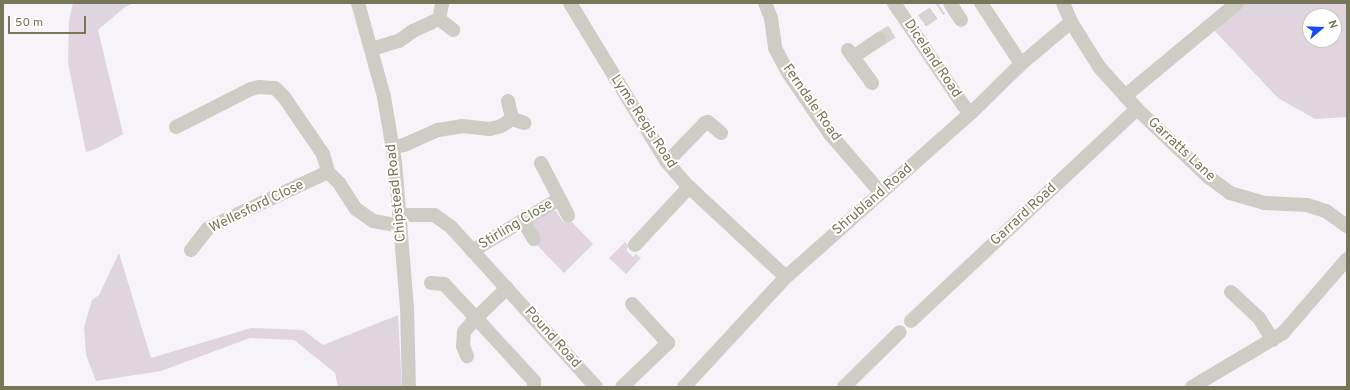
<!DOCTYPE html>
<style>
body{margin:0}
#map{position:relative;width:1350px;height:390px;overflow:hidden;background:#f6f4f8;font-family:Overpass,sans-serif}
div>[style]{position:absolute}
.green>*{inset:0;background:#e0d5de}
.minor-tunnel>*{height:14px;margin-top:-7px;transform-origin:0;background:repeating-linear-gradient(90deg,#d6d4d0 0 14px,transparent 0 21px)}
.minor>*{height:14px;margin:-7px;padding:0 7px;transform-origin:7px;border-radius:7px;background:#cdcdc5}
span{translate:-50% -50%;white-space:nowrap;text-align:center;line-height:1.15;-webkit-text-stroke:4px #fff;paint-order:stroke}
.street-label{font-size:14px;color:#777658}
.frame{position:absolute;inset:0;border:4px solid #777658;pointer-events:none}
.north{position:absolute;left:1302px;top:8px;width:40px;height:40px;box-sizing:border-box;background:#fff;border:1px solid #c9c8bc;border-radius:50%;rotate:71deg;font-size:11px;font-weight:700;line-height:16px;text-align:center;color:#777658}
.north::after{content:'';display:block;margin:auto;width:14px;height:18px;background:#194bf4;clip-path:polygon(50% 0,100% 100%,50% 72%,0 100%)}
.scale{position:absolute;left:8px;top:16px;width:78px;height:18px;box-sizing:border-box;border:2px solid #777658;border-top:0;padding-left:5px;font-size:12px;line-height:14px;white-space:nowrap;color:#777658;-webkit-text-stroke:3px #fff;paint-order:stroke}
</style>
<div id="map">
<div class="green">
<div style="clip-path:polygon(73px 3px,133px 3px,124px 8px,98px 30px,123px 134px,98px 148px,86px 152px,68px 63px,69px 20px)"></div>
<div style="clip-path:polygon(evenodd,1244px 3px,1347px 3px,1347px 117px,1315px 119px,1278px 98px,1212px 28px,1244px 3px,1310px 16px,1334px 16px,1334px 40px,1310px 40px,1310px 16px)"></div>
<div style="clip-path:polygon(549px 210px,556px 211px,563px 222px,569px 219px,593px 244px,564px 273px,533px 241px,530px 224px)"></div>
<div style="clip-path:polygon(625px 242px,629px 246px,626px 250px,633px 257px,636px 254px,641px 258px,626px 274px,609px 258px)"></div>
<div style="clip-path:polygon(119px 253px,151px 358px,251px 328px,303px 330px,323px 345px,398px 315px,402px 387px,338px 387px,335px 373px,294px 340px,250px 338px,161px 371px,96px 381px,86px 355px,84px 327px,92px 300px,99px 295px)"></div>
</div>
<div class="minor-tunnel">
<div style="left:922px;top:21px;width:23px;rotate:-34deg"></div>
<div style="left:880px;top:39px;width:19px;rotate:-32deg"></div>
</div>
<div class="minor">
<div style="left:358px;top:3px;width:98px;rotate:74.5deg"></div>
<div style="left:384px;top:97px;width:66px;rotate:80.4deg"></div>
<div style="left:395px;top:162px;width:145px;rotate:85.3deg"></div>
<div style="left:407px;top:307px;width:80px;rotate:88.6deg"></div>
<div style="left:570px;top:3px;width:185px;rotate:58.7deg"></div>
<div style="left:666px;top:161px;width:35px;rotate:49deg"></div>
<div style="left:689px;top:187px;width:132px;rotate:42.9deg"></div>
<div style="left:765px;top:3px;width:16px;rotate:68deg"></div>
<div style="left:771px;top:18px;width:30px;rotate:82deg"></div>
<div style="left:775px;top:48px;width:30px;rotate:62deg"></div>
<div style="left:789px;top:74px;width:73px;rotate:55.7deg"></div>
<div style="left:830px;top:134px;width:77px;rotate:49.2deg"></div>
<div style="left:894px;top:3px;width:123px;rotate:55.9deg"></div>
<div style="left:963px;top:105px;width:11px;rotate:45deg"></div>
<div style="left:950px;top:3px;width:20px;rotate:57deg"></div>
<div style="left:981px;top:3px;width:73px;rotate:56.7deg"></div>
<div style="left:1063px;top:3px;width:21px;rotate:67deg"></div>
<div style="left:1071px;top:22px;width:54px;rotate:57.8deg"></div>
<div style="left:1100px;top:68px;width:55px;rotate:47.9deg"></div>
<div style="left:1137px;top:109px;width:97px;rotate:43.7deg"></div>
<div style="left:1207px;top:176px;width:29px;rotate:36deg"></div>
<div style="left:1230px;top:193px;width:35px;rotate:16deg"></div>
<div style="left:1264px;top:203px;width:43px;rotate:2.7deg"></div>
<div style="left:1307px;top:205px;width:20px;rotate:18deg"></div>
<div style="left:1326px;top:211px;width:26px;rotate:36deg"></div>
<div style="left:442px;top:4px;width:15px;rotate:101deg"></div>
<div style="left:439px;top:19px;width:18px;rotate:38deg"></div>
<div style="left:372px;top:49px;width:28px;rotate:-17deg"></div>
<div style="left:399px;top:41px;width:17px;rotate:-36deg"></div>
<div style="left:413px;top:31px;width:29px;rotate:-25deg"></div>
<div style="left:848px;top:50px;width:41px;rotate:54deg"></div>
<div style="left:853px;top:57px;width:32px;rotate:-34deg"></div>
<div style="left:1125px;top:96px;width:146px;rotate:-39.7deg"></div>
<div style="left:508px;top:101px;width:18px;rotate:77deg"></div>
<div style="left:512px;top:119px;width:13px;rotate:18deg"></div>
<div style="left:176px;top:127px;width:84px;rotate:-26.9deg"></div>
<div style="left:251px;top:89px;width:8px;rotate:-14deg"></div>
<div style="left:259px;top:87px;width:16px;rotate:4deg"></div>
<div style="left:275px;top:88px;width:13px;rotate:45deg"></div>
<div style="left:284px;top:97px;width:69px;rotate:55.6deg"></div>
<div style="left:323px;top:154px;width:19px;rotate:74deg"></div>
<div style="left:328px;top:172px;width:16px;rotate:45deg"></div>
<div style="left:339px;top:183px;width:31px;rotate:57deg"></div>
<div style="left:356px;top:209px;width:21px;rotate:35deg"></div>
<div style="left:373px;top:221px;width:28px;rotate:10deg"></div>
<div style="left:392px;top:147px;width:12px;rotate:-9deg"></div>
<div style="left:404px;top:145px;width:37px;rotate:-24deg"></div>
<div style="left:438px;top:130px;width:24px;rotate:-9deg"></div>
<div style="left:462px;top:126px;width:28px;rotate:6deg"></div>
<div style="left:490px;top:129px;width:11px;rotate:-15deg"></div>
<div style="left:501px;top:126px;width:13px;rotate:-32deg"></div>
<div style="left:666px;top:161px;width:10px;rotate:-37deg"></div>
<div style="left:674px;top:155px;width:45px;rotate:-45.9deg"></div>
<div style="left:705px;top:123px;width:3px;rotate:-18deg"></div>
<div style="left:708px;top:122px;width:17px;rotate:40deg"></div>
<div style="left:541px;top:163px;width:59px;rotate:62.6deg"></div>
<div style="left:400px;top:215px;width:34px"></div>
<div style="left:434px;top:215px;width:21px;rotate:35deg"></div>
<div style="left:451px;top:227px;width:216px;rotate:47.8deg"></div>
<div style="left:523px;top:221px;width:21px;rotate:59deg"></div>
<div style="left:635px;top:245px;width:79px;rotate:-47deg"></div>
<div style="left:191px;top:250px;width:28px;rotate:-52deg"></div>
<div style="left:208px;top:228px;width:132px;rotate:-25deg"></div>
<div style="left:472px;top:251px;width:101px;rotate:-30.9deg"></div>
<div style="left:431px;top:283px;width:13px;rotate:4deg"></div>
<div style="left:444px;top:284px;width:47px;rotate:46.7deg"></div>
<div style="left:476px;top:318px;width:18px;rotate:131deg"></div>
<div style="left:464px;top:332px;width:14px;rotate:94deg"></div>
<div style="left:463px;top:346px;width:11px;rotate:68deg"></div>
<div style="left:507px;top:288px;width:43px;rotate:135.9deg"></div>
<div style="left:476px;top:318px;width:86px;rotate:47.4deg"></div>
<div style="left:534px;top:381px;width:6px;rotate:90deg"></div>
<div style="left:1231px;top:292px;width:38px;rotate:43deg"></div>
<div style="left:1259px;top:318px;width:26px;rotate:58deg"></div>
<div style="left:911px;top:321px;width:310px;rotate:-43.2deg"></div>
<div style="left:622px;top:387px;width:64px;rotate:-43.7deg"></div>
<div style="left:668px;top:343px;width:53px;rotate:-132.7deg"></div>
<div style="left:684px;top:387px;width:150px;rotate:-47.2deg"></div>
<div style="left:786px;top:277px;width:247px;rotate:-41.6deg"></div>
<div style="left:971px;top:113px;width:70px;rotate:-44.4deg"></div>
<div style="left:1021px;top:64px;width:65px;rotate:-40deg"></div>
<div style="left:844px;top:387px;width:78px;rotate:-44.5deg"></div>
<div style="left:1192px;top:387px;width:106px;rotate:-30.7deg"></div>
<div style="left:1283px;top:333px;width:98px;rotate:-49.1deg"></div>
</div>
<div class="street-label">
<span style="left:932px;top:59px;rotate:56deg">Diceland Road</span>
<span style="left:811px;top:103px;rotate:55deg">Ferndale Road</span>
<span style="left:643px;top:122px;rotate:57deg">Lyme Regis Road</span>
<span style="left:1181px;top:150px;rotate:43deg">Garratts Lane</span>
<span style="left:397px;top:193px;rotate:-96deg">Chipstead Road</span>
<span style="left:873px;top:200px;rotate:-41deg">Shrubland Road</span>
<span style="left:257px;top:207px;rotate:-26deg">Wellesford Close</span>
<span style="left:1024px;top:215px;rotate:-43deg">Garrard Road</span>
<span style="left:516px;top:225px;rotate:-31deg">Stirling Close</span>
<span style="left:552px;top:338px;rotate:48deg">Pound Road</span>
</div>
<div class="frame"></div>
<div class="north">N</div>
<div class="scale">50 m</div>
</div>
